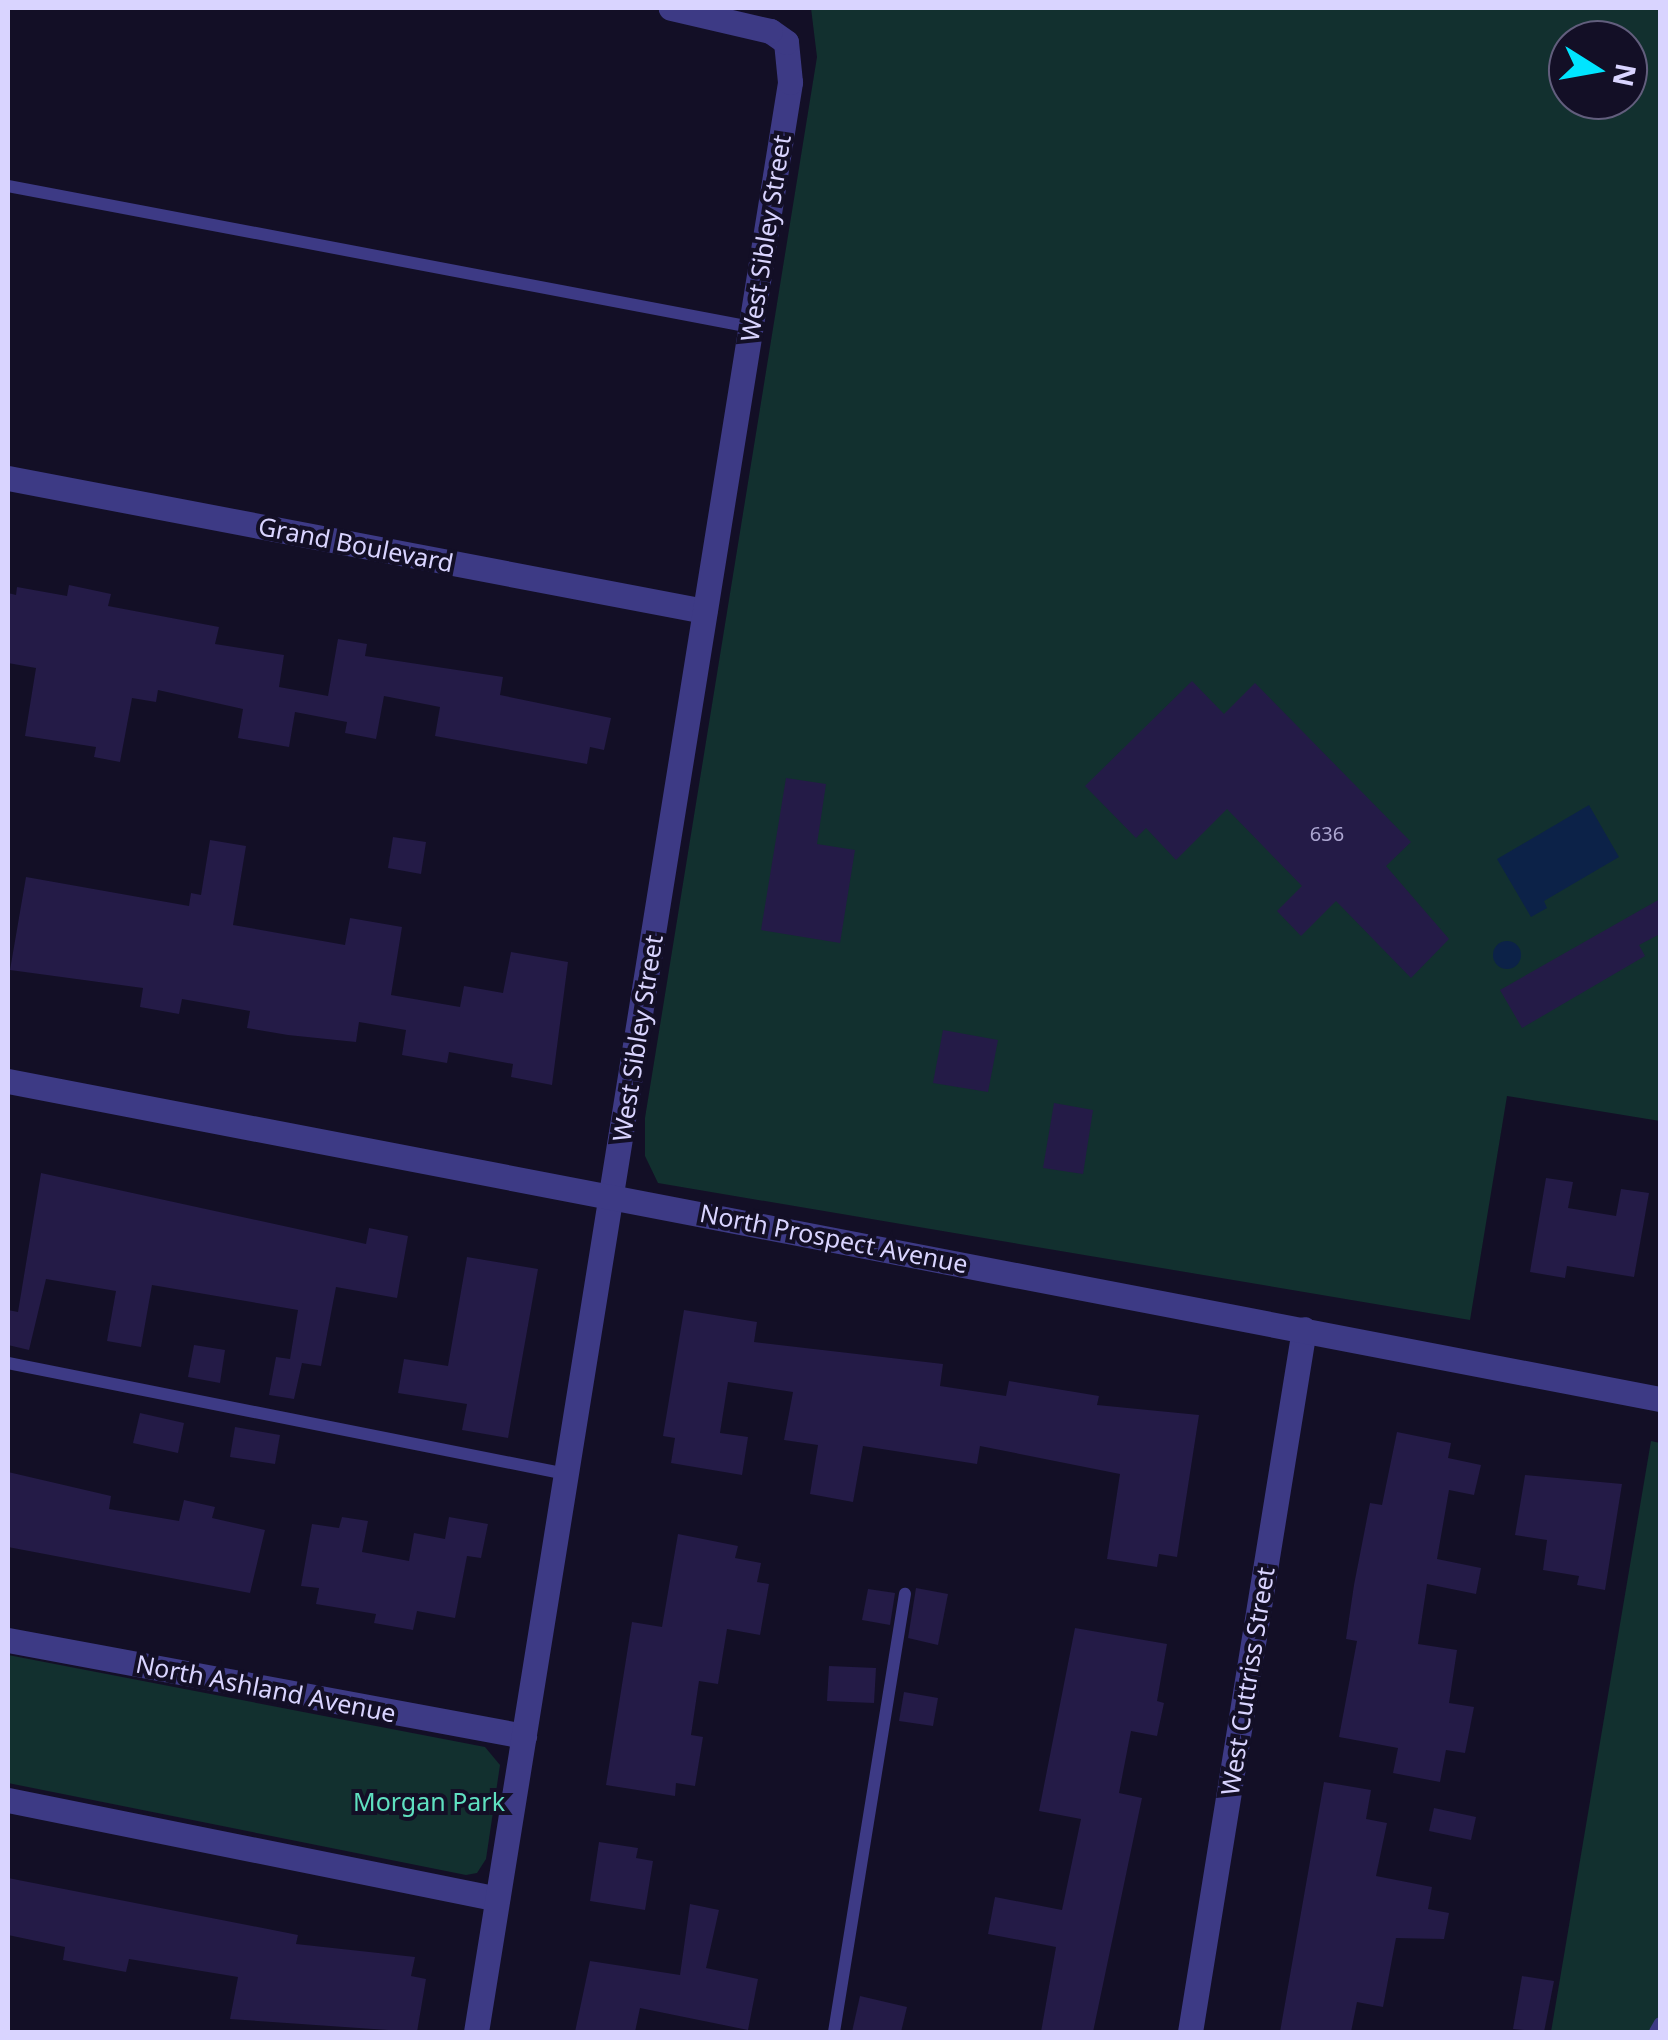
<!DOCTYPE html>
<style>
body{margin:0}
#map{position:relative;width:1668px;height:2040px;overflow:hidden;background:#130f26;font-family:"Noto Sans",sans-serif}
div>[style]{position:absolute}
.green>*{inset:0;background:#12302f}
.water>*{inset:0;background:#0c2248}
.round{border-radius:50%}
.building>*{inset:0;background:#241b47}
.service>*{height:12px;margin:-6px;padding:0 6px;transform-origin:6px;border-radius:6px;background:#3d3a85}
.minor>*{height:25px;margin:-12.5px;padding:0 12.5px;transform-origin:12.5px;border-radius:12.5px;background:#3d3a85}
.tertiary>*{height:25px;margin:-12.5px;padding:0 12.5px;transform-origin:12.5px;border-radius:12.5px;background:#3d3a85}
span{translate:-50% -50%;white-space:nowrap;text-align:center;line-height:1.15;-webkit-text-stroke:8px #130f26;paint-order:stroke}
.number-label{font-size:20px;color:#aca6d1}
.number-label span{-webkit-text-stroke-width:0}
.street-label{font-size:25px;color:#d9d4ff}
.park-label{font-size:25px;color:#5fe0c0}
.frame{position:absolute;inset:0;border:10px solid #d9d4ff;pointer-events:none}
.north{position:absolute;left:1548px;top:20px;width:100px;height:100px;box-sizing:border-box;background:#130f26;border:2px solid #625e7d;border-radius:50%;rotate:101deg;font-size:28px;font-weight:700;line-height:40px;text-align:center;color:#d9d4ff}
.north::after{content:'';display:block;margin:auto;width:35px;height:45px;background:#00e5ff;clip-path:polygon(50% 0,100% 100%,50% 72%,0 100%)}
</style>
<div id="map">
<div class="green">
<div style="clip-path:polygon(evenodd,811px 8px,1660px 8px,1660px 1121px,1507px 1096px,1470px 1320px,658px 1183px,645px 1156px,645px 1118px,817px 57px,811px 8px,1568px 40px,1628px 40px,1628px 100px,1568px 100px,1568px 40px)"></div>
<div style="clip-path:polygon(1651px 1441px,1660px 1443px,1660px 2032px,1551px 2032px)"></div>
<div style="clip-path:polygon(8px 1655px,485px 1747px,500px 1765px,486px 1859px,477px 1873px,466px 1875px,8px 1783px)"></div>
</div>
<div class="water">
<div style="clip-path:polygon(1589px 805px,1619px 857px,1544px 901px,1547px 908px,1531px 917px,1497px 859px)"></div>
<div class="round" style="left:1493px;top:941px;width:28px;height:28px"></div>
</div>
<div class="building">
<div style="clip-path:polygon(69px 585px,111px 594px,108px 606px,219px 627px,215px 644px,284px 655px,279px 687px,328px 696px,338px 639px,367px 644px,365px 656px,503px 677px,500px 695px,611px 718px,604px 750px,590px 747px,587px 764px,435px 736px,440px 707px,384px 696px,376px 739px,345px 733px,347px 722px,295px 712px,289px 747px,238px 738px,243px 709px,158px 690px,156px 702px,132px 698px,120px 762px,94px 757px,96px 747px,25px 736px,36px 668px,8px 663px,8px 593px,16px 595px,17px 587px,67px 596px)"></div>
<div style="clip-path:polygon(1192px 681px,1224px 714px,1255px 683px,1411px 842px,1386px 866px,1449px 939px,1411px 978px,1336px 901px,1301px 936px,1277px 911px,1302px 886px,1227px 809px,1176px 860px,1146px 828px,1136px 838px,1085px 786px)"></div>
<div style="clip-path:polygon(786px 778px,826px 784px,817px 844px,855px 850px,840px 943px,761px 930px)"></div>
<div style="clip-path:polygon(393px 837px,426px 842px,421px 874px,388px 868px)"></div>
<div style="clip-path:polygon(210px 840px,246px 846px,233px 925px,345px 945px,350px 918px,402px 927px,391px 995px,460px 1007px,464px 986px,503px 993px,511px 952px,568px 962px,552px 1085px,511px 1077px,513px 1064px,449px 1052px,447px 1063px,402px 1055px,406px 1030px,359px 1022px,356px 1042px,288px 1035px,247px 1028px,250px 1011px,182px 999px,179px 1014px,140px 1007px,143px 988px,10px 970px,26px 877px,189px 906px,191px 893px,201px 895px)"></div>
<div style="clip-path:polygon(1660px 899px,1660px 934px,1639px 945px,1645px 956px,1522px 1028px,1500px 990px)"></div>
<div style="clip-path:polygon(943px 1030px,998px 1040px,988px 1092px,933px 1083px)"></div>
<div style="clip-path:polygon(1054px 1103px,1093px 1110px,1083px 1174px,1043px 1168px)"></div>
<div style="clip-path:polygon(41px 1173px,366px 1244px,369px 1228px,408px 1236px,397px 1298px,336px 1287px,321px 1366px,302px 1363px,294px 1399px,269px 1395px,276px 1357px,290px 1359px,298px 1310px,152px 1285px,141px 1347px,107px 1341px,116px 1291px,46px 1279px,29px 1350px,8px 1345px,8px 1310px,18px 1312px)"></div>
<div style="clip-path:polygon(1546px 1178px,1573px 1182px,1568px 1208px,1616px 1216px,1621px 1189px,1649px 1193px,1634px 1277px,1567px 1266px,1565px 1278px,1530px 1272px)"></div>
<div style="clip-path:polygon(467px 1257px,538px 1269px,508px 1438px,462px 1430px,467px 1404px,398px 1393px,404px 1359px,448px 1366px)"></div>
<div style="clip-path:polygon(684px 1310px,757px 1322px,754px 1342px,943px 1364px,940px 1386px,1006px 1396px,1009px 1381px,1099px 1396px,1097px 1405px,1199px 1415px,1177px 1557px,1159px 1554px,1157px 1567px,1107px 1559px,1120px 1474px,980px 1446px,977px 1464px,863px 1446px,853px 1502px,810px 1494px,818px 1445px,784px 1440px,793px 1392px,728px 1382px,720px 1433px,748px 1437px,742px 1475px,671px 1463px,675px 1438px,663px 1436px)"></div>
<div style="clip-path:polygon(194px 1345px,225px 1350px,220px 1383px,188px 1377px)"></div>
<div style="clip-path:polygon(140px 1413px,184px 1423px,178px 1453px,133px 1443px)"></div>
<div style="clip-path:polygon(235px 1427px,280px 1435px,275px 1464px,230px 1457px)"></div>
<div style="clip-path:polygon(1397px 1432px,1451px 1443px,1448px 1458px,1481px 1465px,1474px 1495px,1449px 1490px,1437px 1559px,1481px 1568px,1476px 1594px,1427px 1584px,1418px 1644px,1457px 1650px,1449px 1703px,1474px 1707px,1465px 1753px,1446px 1750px,1440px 1782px,1393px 1773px,1398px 1748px,1339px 1737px,1357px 1641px,1346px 1639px,1354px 1585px,1370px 1503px,1382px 1505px)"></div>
<div style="clip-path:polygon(8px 1472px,111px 1496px,109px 1509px,179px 1521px,184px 1500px,215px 1507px,212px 1518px,265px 1530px,250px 1593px,8px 1547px)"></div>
<div style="clip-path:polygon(1525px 1475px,1622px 1484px,1605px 1590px,1577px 1585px,1579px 1576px,1543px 1570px,1547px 1540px,1515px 1535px)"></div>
<div style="clip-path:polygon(342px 1517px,368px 1521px,362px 1552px,409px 1561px,414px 1533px,445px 1539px,449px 1517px,488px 1524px,481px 1558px,467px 1556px,455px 1618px,417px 1611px,413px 1630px,374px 1623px,376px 1614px,316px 1604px,319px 1588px,301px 1586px,312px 1524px,339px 1528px)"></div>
<div style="clip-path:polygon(678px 1534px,738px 1546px,735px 1558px,761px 1563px,757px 1582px,769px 1584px,760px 1635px,727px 1629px,718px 1684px,699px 1681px,691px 1735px,703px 1737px,695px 1786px,676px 1783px,675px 1796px,606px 1785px,632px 1622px,662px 1627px)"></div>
<div style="clip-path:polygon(916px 1588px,948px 1594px,938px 1645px,908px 1638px)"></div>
<div style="clip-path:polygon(868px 1589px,895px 1593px,890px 1625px,862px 1620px)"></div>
<div style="clip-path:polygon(1075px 1628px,1167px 1644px,1157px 1701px,1164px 1703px,1157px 1736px,1131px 1731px,1119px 1793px,1142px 1798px,1093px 2032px,1041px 2032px,1056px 1947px,988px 1934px,995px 1897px,1062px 1910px,1081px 1819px,1039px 1811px)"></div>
<div style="clip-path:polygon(829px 1666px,876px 1668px,874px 1703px,827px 1701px)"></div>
<div style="clip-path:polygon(904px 1692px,938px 1698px,933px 1726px,899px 1721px)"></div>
<div style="clip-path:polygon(1324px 1782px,1371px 1790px,1366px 1819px,1387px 1823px,1376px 1876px,1432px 1887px,1428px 1909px,1449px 1913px,1444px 1939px,1396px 1938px,1383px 2007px,1357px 2002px,1351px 2032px,1280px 2032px)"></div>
<div style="clip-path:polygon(1434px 1808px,1476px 1817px,1471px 1840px,1429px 1831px)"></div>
<div style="clip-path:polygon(599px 1842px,638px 1848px,636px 1858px,653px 1861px,645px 1910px,590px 1901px)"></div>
<div style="clip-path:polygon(8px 1878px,298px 1935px,296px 1944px,415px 1957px,411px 1976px,426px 1979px,417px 2032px,230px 2019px,238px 1977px,129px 1959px,126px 1972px,63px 1960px,65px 1947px,8px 1935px)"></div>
<div style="clip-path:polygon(690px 1904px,719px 1910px,706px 1968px,758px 1979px,748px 2030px,640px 2008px,635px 2032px,575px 2032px,590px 1961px,680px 1975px)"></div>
<div style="clip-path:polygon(1522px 1976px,1554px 1981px,1544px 2032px,1513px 2029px)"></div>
<div style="clip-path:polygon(860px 1996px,907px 2007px,901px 2032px,852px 2032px)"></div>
</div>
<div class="service">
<div style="left:8px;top:186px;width:756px;rotate:10.75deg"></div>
<div style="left:8px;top:1363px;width:569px;rotate:11.25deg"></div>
<div style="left:834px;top:2032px;width:444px;rotate:-80.8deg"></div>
<div style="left:1655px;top:2032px;width:10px;rotate:-61deg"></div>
</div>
<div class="minor">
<div style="left:8px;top:478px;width:709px;rotate:10.82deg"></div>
<div style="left:8px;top:1640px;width:525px;rotate:10.54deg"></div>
<div style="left:8px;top:1800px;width:499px;rotate:11.4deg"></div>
<div style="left:476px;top:2032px;width:1975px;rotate:-80.85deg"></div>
<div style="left:790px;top:82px;width:40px;rotate:-95.7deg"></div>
<div style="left:786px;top:42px;width:19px;rotate:-145deg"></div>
<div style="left:770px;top:31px;width:102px;rotate:-166.9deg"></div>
<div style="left:1190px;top:2032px;width:712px;rotate:-80.79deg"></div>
</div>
<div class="tertiary">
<div style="left:8px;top:1081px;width:1682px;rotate:10.9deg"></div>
</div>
<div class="number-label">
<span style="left:1327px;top:833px">636</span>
</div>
<div class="street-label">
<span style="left:765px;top:238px;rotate:-81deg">West Sibley Street</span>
<span style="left:356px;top:544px;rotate:11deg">Grand Boulevard</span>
<span style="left:637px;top:1038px;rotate:-81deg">West Sibley Street</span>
<span style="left:834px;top:1238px;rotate:11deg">North Prospect Avenue</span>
<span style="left:1247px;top:1681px;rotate:-81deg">West Cuttriss Street</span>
<span style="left:266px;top:1688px;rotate:11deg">North Ashland Avenue</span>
</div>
<div class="park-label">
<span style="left:429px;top:1801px">Morgan Park</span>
</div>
<div class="frame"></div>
<div class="north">N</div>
</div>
